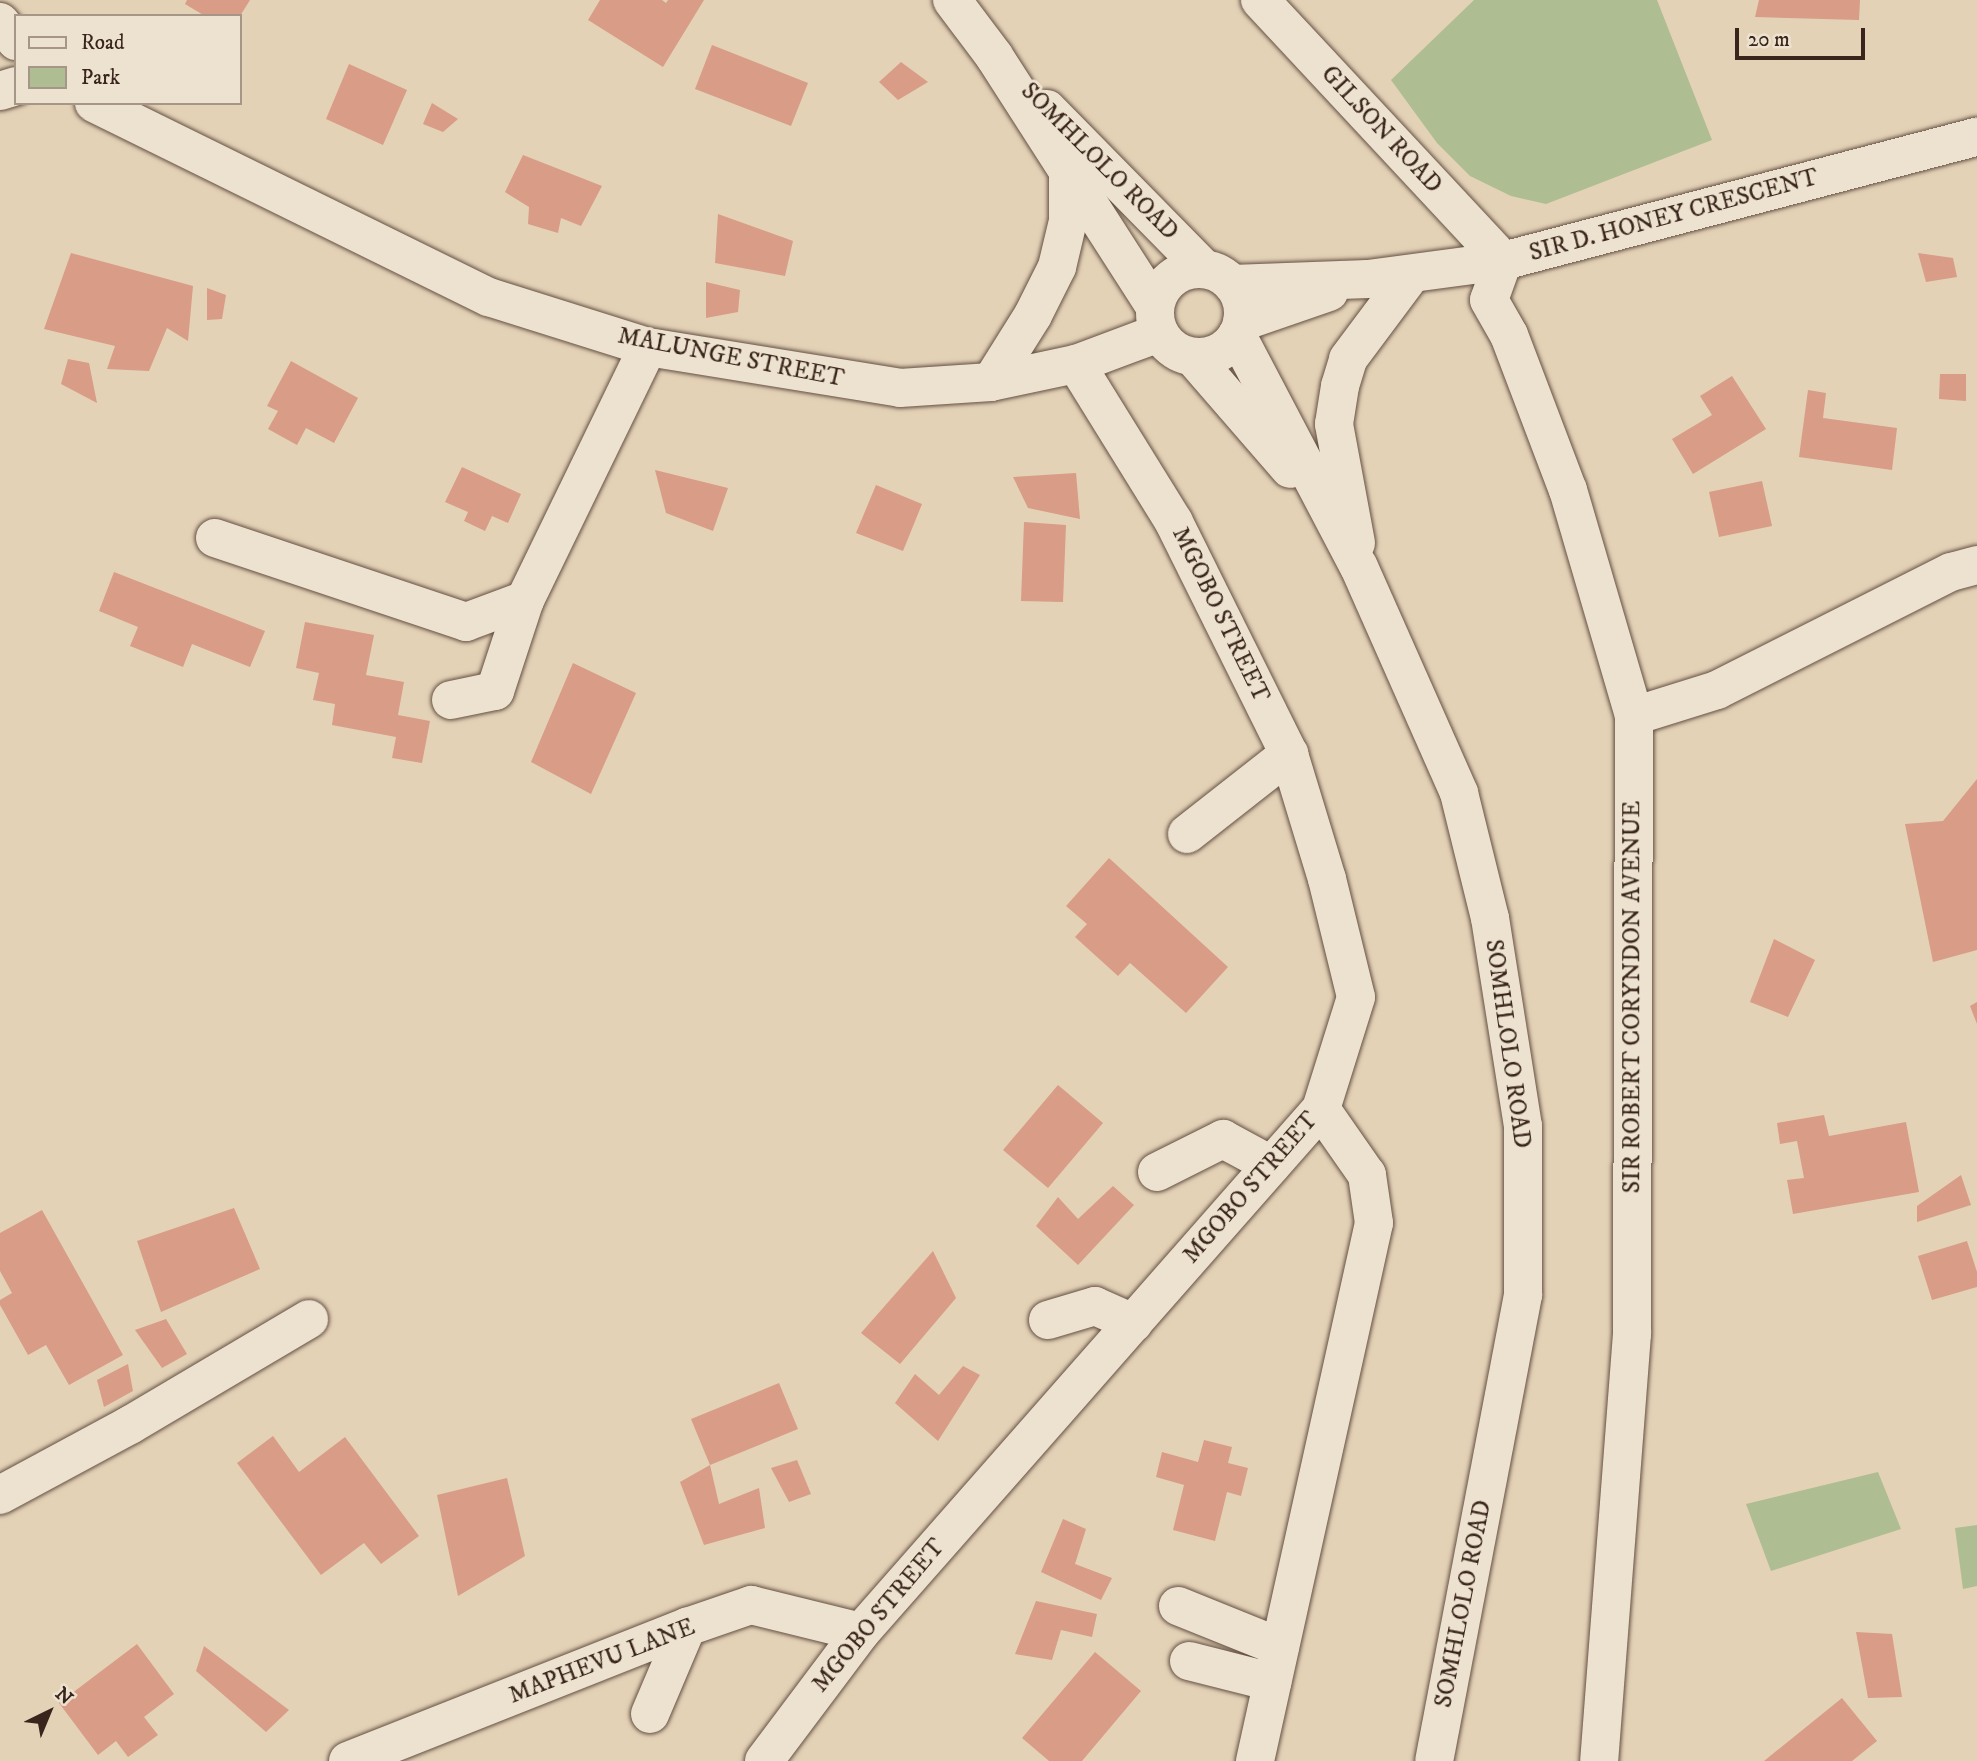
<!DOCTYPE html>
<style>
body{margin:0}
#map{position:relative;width:1977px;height:1761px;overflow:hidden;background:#e4d2b7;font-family:"IM FELL DW Pica",serif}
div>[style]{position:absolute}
.green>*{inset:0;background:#afbd92}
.building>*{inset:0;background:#d89c87}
.roads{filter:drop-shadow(0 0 2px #645042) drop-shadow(0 0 2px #645042)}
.street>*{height:38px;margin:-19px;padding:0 19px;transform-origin:19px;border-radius:19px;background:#ede2d0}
.secondary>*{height:38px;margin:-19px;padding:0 19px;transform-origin:19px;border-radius:19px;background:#ede2d0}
.secondary>.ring{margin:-19px;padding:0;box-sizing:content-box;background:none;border:38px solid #ede2d0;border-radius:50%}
span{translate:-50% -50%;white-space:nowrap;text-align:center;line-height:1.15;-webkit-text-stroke:6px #ede2d0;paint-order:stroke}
.street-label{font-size:24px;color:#39251b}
.legend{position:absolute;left:14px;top:14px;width:228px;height:91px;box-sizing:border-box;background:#ede2d0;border:2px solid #a59688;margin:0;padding:9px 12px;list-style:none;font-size:21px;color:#39251b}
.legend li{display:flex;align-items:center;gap:14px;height:35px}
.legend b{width:35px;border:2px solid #a59688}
.north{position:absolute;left:14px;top:1677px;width:70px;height:70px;-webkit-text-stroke:5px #ede2d0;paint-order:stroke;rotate:43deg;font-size:19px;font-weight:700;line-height:28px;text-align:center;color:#39251b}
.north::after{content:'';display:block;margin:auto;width:24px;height:32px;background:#39251b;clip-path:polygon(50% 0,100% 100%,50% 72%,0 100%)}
.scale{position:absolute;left:1735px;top:28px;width:130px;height:32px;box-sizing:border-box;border:4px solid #39251b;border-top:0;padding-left:9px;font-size:21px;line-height:24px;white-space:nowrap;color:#39251b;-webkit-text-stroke:5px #ede2d0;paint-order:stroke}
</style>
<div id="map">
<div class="green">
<div style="clip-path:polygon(1474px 0,1657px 0,1712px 140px,1546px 204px,1511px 196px,1470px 176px,1437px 143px,1391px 80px)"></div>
<div style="clip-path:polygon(1878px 1472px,1901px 1529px,1771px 1571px,1746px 1504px)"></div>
<div style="clip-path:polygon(1977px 1525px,1977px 1586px,1963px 1589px,1955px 1528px)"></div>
</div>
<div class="building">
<div style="clip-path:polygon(187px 0,250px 0,240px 16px,205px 16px,185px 4px)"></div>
<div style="clip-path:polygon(600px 0,662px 0,666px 3px,668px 0,704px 0,663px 67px,588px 20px)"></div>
<div style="clip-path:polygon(1759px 0,1860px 0,1859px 20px,1755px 17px)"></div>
<div style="clip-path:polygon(712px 45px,808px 83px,791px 126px,695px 89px)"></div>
<div style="clip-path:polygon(901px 62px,928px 82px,898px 100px,879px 82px)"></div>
<div style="clip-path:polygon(349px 64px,407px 90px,383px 145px,326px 119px)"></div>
<div style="clip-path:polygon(432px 103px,458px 119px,443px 132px,423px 124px)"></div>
<div style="clip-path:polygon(523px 155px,602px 186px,581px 226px,561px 218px,558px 233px,528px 224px,529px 207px,505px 192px)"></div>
<div style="clip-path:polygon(718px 214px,793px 241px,785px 276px,715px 263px)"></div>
<div style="clip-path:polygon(71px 253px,193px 286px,188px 341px,167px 328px,149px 371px,107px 369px,115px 346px,44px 329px)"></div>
<div style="clip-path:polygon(1918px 253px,1953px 258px,1957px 277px,1926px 282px)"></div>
<div style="clip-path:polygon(706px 282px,740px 290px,738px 312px,706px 318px)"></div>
<div style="clip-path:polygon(207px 288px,226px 295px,222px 319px,207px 320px)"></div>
<div style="clip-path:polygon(68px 359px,89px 363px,97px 403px,61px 384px)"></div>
<div style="clip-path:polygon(291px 361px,358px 398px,334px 443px,306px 428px,297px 445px,268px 429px,278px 411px,267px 406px)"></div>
<div style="clip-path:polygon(1940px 374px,1966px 374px,1966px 401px,1939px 399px)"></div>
<div style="clip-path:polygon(1732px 376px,1766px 429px,1693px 474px,1672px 439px,1712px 415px,1700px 396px)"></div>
<div style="clip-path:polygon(1808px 390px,1826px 393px,1823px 418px,1897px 428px,1892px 470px,1799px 457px)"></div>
<div style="clip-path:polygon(462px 467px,521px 494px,508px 523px,492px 516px,485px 531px,464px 521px,468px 512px,445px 502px)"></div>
<div style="clip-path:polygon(655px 470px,728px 488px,713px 531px,666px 513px)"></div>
<div style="clip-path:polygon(1076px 473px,1080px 519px,1028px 508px,1013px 477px)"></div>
<div style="clip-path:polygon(1762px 481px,1772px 526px,1719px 537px,1709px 492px)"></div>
<div style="clip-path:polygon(876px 485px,922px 504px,903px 551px,856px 533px)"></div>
<div style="clip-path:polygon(1024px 522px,1066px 525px,1063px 602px,1021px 601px)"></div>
<div style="clip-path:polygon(114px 572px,265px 631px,250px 667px,192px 644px,183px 667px,130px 646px,138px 627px,99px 611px)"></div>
<div style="clip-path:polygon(305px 622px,374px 635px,366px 675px,404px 682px,398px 715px,430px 721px,422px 763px,392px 758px,396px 737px,332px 725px,335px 704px,313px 700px,319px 673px,296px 668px)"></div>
<div style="clip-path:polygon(573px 663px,636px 693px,591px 794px,531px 762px)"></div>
<div style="clip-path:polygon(1977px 779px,1977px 950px,1933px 962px,1905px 824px,1943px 821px)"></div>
<div style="clip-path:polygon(1109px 858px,1228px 967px,1186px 1013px,1130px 963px,1118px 976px,1075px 937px,1087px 924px,1066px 906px)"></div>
<div style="clip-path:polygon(1774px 939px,1815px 960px,1788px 1017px,1750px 1002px)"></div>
<div style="clip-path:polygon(1977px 1002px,1977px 1024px,1970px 1006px)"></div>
<div style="clip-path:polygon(1058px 1085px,1103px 1123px,1048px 1188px,1003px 1150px)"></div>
<div style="clip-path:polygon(1824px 1115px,1829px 1136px,1906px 1122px,1919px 1192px,1793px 1214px,1787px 1180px,1804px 1178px,1797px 1141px,1780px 1144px,1777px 1123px)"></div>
<div style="clip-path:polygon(1961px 1175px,1971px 1205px,1917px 1222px,1917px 1206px)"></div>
<div style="clip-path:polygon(1113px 1186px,1134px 1205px,1078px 1265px,1036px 1226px,1058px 1197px,1078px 1219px)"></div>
<div style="clip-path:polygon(234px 1208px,260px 1269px,161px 1312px,137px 1241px)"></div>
<div style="clip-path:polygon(42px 1210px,123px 1355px,69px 1385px,46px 1345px,28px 1355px,0 1305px,0 1300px,12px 1293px,0 1271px,0 1233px)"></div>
<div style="clip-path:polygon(1967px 1241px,1977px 1272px,1977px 1287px,1932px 1300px,1918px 1256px)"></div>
<div style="clip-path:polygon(933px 1251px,956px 1298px,900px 1364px,861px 1333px)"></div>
<div style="clip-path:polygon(166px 1319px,187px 1354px,162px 1368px,135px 1330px)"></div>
<div style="clip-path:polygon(128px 1364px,133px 1391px,104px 1407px,97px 1380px)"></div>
<div style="clip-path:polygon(963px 1366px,980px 1375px,938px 1441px,895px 1403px,915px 1374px,939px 1395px)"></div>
<div style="clip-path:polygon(779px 1383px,798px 1429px,710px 1465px,691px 1419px)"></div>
<div style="clip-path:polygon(273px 1436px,299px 1472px,345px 1437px,419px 1536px,381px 1564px,364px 1543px,321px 1575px,237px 1463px)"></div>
<div style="clip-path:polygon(1204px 1440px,1232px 1447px,1228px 1463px,1248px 1468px,1241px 1496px,1227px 1492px,1215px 1541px,1173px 1530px,1184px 1485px,1156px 1477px,1162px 1452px,1198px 1462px)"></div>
<div style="clip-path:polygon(797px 1460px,811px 1494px,789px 1502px,771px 1468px)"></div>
<div style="clip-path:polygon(710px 1465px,719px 1504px,759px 1488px,765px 1528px,704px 1545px,680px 1482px)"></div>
<div style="clip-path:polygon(507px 1478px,525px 1556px,458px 1596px,437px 1495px)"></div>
<div style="clip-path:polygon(1063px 1519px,1086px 1529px,1075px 1564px,1112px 1578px,1101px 1600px,1041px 1572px)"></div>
<div style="clip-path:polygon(1036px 1601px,1097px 1614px,1092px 1637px,1061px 1630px,1052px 1660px,1015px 1654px)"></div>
<div style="clip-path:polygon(1856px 1632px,1892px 1634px,1902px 1697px,1868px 1698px)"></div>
<div style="clip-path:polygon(137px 1644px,174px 1694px,144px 1717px,158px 1735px,128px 1757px,116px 1741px,98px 1755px,59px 1703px)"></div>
<div style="clip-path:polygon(204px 1646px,289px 1710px,266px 1732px,196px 1671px)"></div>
<div style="clip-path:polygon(1095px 1652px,1141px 1691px,1082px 1761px,1049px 1761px,1022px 1738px)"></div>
<div style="clip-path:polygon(1842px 1698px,1877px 1741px,1852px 1761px,1764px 1761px)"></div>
</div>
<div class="roads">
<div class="street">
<div style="left:0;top:22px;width:25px;rotate:50deg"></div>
<div style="left:0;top:91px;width:17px;rotate:-17deg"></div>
<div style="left:94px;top:103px;width:440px;rotate:26.2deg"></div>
<div style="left:489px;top:297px;width:167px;rotate:17.5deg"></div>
<div style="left:648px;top:347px;width:255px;rotate:9.2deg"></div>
<div style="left:900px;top:388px;width:91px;rotate:-3.8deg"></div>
<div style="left:991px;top:382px;width:87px;rotate:-12deg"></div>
<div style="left:1076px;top:364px;width:89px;rotate:-20.5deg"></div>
<div style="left:1503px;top:261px;width:41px;rotate:109.7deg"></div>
<div style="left:1489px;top:300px;width:40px;rotate:60.3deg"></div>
<div style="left:1509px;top:335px;width:166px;rotate:69.2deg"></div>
<div style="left:1568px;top:490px;width:235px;rotate:73.7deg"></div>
<div style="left:1634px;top:716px;width:618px;rotate:90.19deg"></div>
<div style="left:1632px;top:1334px;width:428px;rotate:94.4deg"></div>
<div style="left:215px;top:538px;width:265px;rotate:18.5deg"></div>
<div style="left:466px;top:622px;width:63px;rotate:-20.4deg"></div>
<div style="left:525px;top:600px;width:281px;rotate:-64.1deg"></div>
<div style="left:451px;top:700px;width:45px;rotate:-11.6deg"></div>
<div style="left:495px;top:691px;width:96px;rotate:-71.8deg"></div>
<div style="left:1634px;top:716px;width:87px;rotate:-17.4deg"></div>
<div style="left:1717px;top:690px;width:262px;rotate:-26.8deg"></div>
<div style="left:1951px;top:572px;width:27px;rotate:-15deg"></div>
<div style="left:1187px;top:834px;width:130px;rotate:-38.1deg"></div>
<div style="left:1157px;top:1172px;width:74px;rotate:-26.6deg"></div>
<div style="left:1223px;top:1139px;width:55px;rotate:28.4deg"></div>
<div style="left:1048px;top:1320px;width:49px;rotate:-16.6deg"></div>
<div style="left:1095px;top:1306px;width:42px;rotate:24.1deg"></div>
<div style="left:0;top:1495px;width:148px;rotate:-28.3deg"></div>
<div style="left:130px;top:1425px;width:208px;rotate:-30.6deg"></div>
<div style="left:1178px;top:1606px;width:110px;rotate:21.9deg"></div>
<div style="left:1189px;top:1661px;width:86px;rotate:14.2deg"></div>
<div style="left:650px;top:1714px;width:95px;rotate:-67deg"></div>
<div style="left:348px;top:1761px;width:365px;rotate:-21.6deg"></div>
<div style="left:687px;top:1627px;width:68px;rotate:-19deg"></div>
<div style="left:751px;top:1605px;width:113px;rotate:13.8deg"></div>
<div style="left:764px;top:1761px;width:161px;rotate:-53.1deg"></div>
<div style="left:861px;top:1632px;width:697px;rotate:-48.67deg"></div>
<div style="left:1321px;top:1109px;width:117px;rotate:-72.6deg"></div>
<div style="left:1356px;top:997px;width:122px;rotate:-103.8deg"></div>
<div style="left:1327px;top:879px;width:131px;rotate:-106.9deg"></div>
<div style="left:1289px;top:754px;width:259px;rotate:-116.4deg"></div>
<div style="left:1174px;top:522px;width:186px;rotate:-121.8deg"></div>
<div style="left:1255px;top:1761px;width:551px;rotate:-77.53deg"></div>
<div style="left:1374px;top:1223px;width:49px;rotate:-98.3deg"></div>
<div style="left:1367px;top:1175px;width:80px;rotate:-124.9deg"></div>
</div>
<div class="secondary">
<div style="left:952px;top:0;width:70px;rotate:53.1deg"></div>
<div style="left:994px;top:56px;width:298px;rotate:57.3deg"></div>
<div style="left:1260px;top:0;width:357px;rotate:47deg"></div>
<div style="left:1047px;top:109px;width:224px;rotate:45.5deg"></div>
<div class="ring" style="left:1155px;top:269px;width:50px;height:50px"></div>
<div style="left:1232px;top:284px;width:136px;rotate:-2.1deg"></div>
<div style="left:1368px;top:279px;width:136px;rotate:-7.6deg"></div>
<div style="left:1503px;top:261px;width:490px;rotate:-14.7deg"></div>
<div style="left:1242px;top:322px;width:92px;rotate:-19deg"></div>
<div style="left:1237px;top:335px;width:262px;rotate:62.3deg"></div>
<div style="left:1359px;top:567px;width:247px;rotate:66.1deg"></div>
<div style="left:1459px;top:793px;width:129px;rotate:76.1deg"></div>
<div style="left:1490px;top:918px;width:211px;rotate:81deg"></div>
<div style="left:1523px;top:1126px;width:169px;rotate:90deg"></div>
<div style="left:1523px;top:1295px;width:474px;rotate:100.8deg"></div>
<div style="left:1193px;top:357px;width:148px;rotate:49.1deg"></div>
<div style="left:991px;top:382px;width:79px;rotate:-57.9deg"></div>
<div style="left:1033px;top:315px;width:54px;rotate:-63.4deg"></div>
<div style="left:1057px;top:267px;width:47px;rotate:-76.6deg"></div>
<div style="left:1068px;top:221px;width:50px;rotate:-90deg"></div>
<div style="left:1356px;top:543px;width:121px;rotate:-100.5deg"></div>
<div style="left:1334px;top:424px;width:38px;rotate:-81deg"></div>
<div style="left:1340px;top:386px;width:28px;rotate:-73deg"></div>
<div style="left:1348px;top:359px;width:104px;rotate:-53.2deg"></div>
</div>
</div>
<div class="street-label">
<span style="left:1381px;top:130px;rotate:47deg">GILSON ROAD</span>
<span style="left:1099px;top:162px;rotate:45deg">SOMHLOLO ROAD</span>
<span style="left:1674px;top:216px;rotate:-15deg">SIR D. HONEY CRESCENT</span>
<span style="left:731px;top:358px;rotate:11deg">MALUNGE STREET</span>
<span style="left:1220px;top:615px;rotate:64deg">MGOBO STREET</span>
<span style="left:1633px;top:997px;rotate:-90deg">SIR ROBERT CORYNDON AVENUE</span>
<span style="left:1507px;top:1044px;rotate:82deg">SOMHLOLO ROAD</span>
<span style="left:1251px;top:1188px;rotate:-49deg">MGOBO STREET</span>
<span style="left:1464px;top:1604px;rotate:-79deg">SOMHLOLO ROAD</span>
<span style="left:879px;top:1616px;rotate:-50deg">MGOBO STREET</span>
<span style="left:602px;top:1662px;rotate:-21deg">MAPHEVU LANE</span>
</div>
<ul class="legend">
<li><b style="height:9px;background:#ede2d0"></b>Road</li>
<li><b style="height:19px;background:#afbd92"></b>Park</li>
</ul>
<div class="north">N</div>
<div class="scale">20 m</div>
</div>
